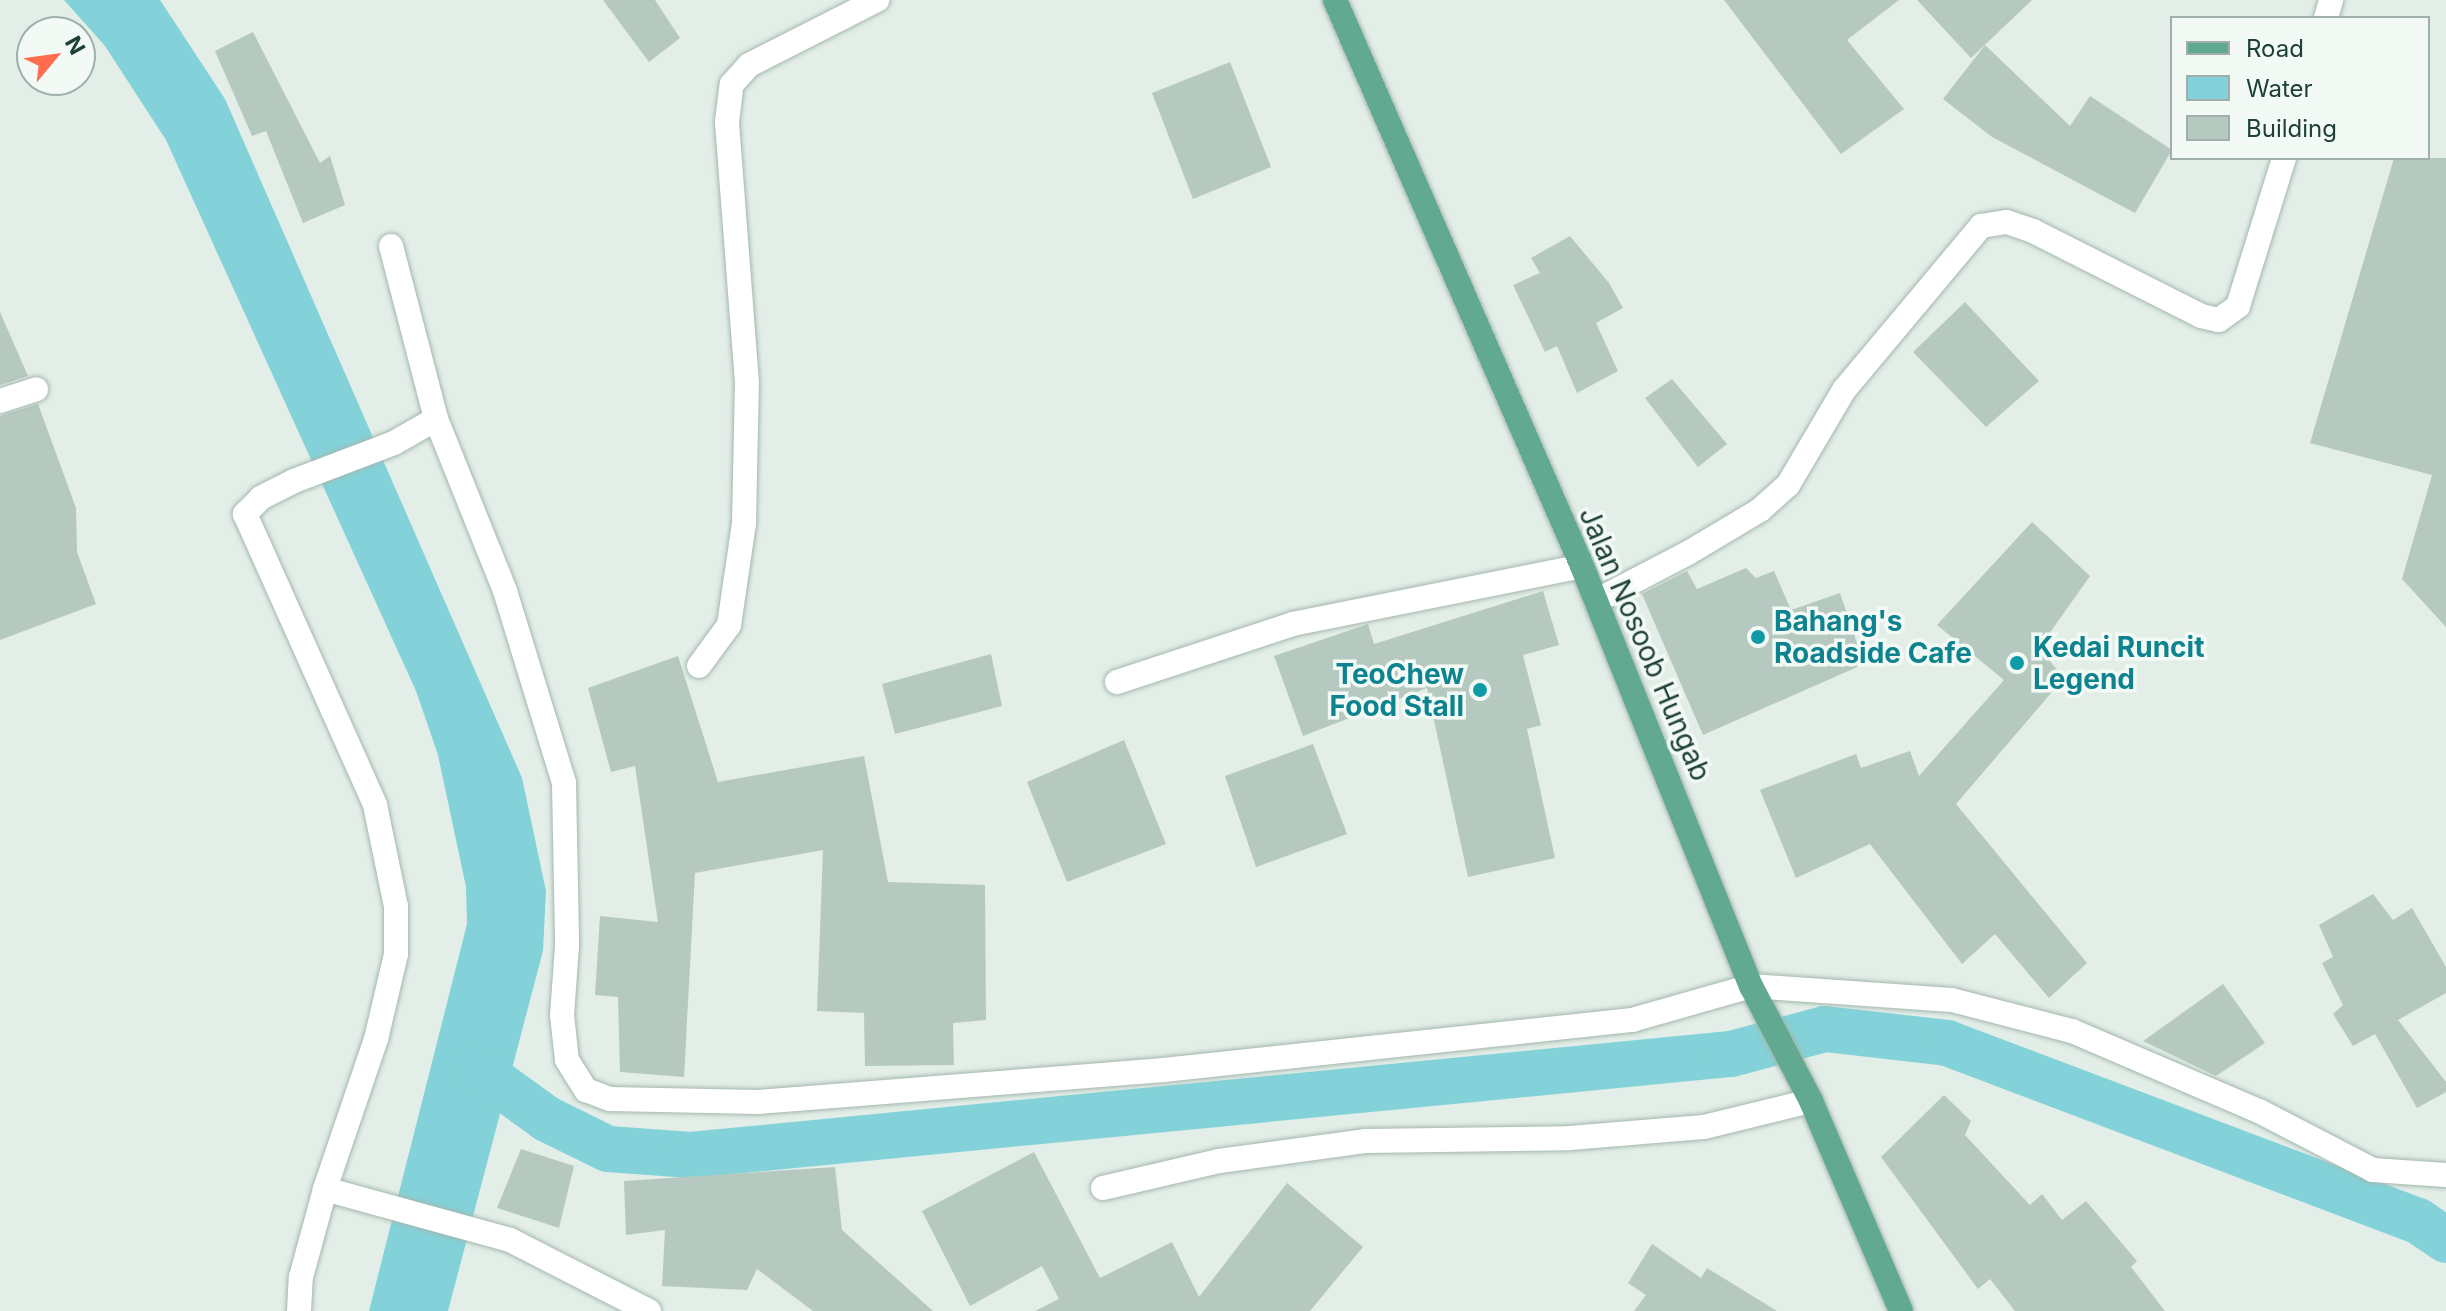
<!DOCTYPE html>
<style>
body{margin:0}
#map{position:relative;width:2446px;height:1311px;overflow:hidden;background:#e2eee7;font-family:Inter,sans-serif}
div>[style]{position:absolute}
.water>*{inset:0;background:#83d2d9}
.canal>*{height:46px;margin:-23px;padding:0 23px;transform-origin:23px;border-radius:23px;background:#83d2d9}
.building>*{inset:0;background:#b6c9c0}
.roads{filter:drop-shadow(0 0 2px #a4b7ae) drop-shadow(0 0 2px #a4b7ae)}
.minor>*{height:24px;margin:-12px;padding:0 12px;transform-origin:12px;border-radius:12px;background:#fff}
.major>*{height:24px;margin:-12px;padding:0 12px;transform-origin:12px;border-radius:12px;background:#61a991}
.dots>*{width:22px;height:22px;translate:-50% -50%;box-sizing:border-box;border:4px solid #f3faf6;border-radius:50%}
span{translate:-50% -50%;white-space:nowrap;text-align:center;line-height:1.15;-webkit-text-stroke:7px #f3faf6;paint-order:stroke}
.culture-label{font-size:28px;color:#0d838f;font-weight:700}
.left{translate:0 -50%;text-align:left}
.right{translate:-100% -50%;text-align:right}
.street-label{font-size:28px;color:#1f4135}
.legend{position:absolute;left:2170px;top:16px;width:260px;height:144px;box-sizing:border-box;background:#f3faf6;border:2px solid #9eb0a9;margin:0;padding:10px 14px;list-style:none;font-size:24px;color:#1f4135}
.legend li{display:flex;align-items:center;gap:16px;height:40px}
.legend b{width:40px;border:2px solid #9eb0a9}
.north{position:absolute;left:16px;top:16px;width:80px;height:80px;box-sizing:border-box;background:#f3faf6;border:2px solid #9eb0a9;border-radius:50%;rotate:61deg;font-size:22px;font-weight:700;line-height:32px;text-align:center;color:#1f4135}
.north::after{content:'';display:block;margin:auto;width:28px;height:36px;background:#ff6d4e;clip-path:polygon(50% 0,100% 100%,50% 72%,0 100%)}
</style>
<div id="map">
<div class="water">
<div style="clip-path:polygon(64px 0,160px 0,225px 99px,522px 778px,546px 891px,543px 951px,448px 1311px,369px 1311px,467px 924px,466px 887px,438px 755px,416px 691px,166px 140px,105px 46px)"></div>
</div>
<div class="canal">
<div style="left:475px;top:1067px;width:89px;rotate:35.8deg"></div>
<div style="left:547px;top:1119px;width:68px;rotate:26.2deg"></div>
<div style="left:608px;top:1149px;width:83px;rotate:4.1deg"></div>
<div style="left:691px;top:1155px;width:1045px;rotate:-5.55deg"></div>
<div style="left:1731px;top:1054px;width:97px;rotate:-14.9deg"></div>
<div style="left:1825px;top:1029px;width:123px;rotate:6.5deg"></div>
<div style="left:1947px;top:1043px;width:504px;rotate:20.7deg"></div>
<div style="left:2418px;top:1221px;width:34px;rotate:34deg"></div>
</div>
<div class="building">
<div style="clip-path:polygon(603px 0,655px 0,680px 38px,649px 62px)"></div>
<div style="clip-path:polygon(1724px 0,1899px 0,1847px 40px,1904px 109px,1841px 154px)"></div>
<div style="clip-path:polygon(1917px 0,2032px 0,1971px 58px)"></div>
<div style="clip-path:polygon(253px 32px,320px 163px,330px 156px,345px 205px,303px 223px,266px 131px,252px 136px,215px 51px)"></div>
<div style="clip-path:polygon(1985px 45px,2070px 126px,2090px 96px,2172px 150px,2135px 213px,1992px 137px,1943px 99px)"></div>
<div style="clip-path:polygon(1230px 62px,1271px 167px,1193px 199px,1152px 93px)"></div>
<div style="clip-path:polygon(2394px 158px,2446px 158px,2446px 627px,2402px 579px,2432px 475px,2310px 443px)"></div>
<div style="clip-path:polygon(1570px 236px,1609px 283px,1623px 308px,1596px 323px,1618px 371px,1577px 393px,1557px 346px,1545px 352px,1513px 285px,1540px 273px,1531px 258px)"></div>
<div style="clip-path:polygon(1965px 302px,2039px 381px,1986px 427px,1913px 352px)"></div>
<div style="clip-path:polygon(0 312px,28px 376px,0 385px)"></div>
<div style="clip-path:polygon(1672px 379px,1727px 444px,1698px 467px,1645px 398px)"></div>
<div style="clip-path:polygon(38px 404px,76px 508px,77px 552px,96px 604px,0 640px,0 416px)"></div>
<div style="clip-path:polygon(2032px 522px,2090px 576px,2039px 648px,2064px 678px,1956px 804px,2087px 963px,2049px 998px,1995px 934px,1962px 964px,1870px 844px,1796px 878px,1760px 790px,1856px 754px,1861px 768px,1910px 751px,1919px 776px,2004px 680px,1937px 625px)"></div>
<div style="clip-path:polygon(1746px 568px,1756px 578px,1774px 571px,1791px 610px,1840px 593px,1864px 664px,1703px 735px,1642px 594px,1687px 571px,1697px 589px)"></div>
<div style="clip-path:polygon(1543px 591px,1559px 645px,1523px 655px,1541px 725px,1527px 729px,1555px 858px,1468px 877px,1427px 688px,1303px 736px,1274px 656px,1368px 624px,1374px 644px)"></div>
<div style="clip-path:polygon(991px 654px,1002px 706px,895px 734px,882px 684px)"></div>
<div style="clip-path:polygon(678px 656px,718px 782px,864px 756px,888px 882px,985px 885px,986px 1020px,953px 1023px,954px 1065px,865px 1066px,864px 1013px,817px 1011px,823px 850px,695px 873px,684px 1077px,620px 1072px,618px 997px,595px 995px,600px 916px,658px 922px,635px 766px,611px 772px,588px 688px)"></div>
<div style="clip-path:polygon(1124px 740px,1166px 844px,1067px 882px,1027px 782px)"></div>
<div style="clip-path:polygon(1313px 744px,1347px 834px,1256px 867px,1225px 776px)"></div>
<div style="clip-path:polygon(2373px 894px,2393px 920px,2412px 908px,2446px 967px,2446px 993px,2398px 1020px,2446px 1082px,2446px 1092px,2417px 1108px,2375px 1034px,2353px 1046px,2333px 1014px,2343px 1005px,2322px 963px,2333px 957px,2319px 925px)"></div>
<div style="clip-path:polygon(2223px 984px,2265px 1043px,2216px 1076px,2143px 1041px)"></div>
<div style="clip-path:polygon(1944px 1095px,1971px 1121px,1965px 1135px,2030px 1205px,2042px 1194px,2062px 1220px,2086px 1201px,2137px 1261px,2131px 1267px,2165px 1311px,2015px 1311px,1990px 1279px,1978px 1289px,1881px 1157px)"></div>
<div style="clip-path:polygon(521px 1149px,574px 1166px,559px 1228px,497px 1208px)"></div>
<div style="clip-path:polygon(1034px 1152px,1100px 1278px,1172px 1242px,1199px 1297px,1287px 1183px,1363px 1247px,1310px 1311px,1035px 1311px,1059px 1299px,1042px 1266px,970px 1306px,922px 1211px)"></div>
<div style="clip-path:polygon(835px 1167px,842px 1230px,933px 1311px,813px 1311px,757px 1269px,747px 1290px,662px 1286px,665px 1230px,626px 1235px,624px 1181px)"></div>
<div style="clip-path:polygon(1652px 1244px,1701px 1278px,1707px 1268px,1777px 1311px,1634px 1311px,1646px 1295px,1628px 1283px)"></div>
</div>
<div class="roads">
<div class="minor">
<div style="left:2326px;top:18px;width:19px;rotate:-74deg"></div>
<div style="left:391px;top:246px;width:179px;rotate:75.4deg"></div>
<div style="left:436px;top:419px;width:185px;rotate:68.1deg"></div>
<div style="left:505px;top:591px;width:201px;rotate:72.9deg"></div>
<div style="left:564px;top:783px;width:163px;rotate:88.9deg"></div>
<div style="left:567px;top:946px;width:69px;rotate:94.1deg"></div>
<div style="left:562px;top:1015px;width:45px;rotate:83.7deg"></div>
<div style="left:567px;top:1060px;width:36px;rotate:58deg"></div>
<div style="left:586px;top:1090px;width:26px;rotate:21deg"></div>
<div style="left:610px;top:1099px;width:148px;rotate:1.2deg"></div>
<div style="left:758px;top:1102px;width:407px;rotate:-4.5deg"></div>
<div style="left:1164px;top:1070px;width:471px;rotate:-6.1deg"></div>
<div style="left:1632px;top:1020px;width:124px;rotate:-15.9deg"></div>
<div style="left:1751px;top:986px;width:201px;rotate:4deg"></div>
<div style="left:1952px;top:1000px;width:124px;rotate:14.5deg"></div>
<div style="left:2072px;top:1031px;width:203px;rotate:23.2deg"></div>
<div style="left:2259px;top:1111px;width:128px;rotate:27.4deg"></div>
<div style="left:2373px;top:1170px;width:73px;rotate:3.9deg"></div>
<div style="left:0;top:401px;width:38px;rotate:-18deg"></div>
<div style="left:436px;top:419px;width:48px;rotate:150.3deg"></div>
<div style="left:394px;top:443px;width:107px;rotate:159.2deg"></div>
<div style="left:294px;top:481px;width:37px;rotate:153deg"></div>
<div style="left:261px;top:498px;width:23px;rotate:135deg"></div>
<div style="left:245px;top:514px;width:319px;rotate:65.9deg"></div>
<div style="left:375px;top:805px;width:103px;rotate:78.3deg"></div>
<div style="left:396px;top:906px;width:48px;rotate:90deg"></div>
<div style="left:396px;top:954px;width:87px;rotate:103.2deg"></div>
<div style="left:376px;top:1039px;width:158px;rotate:108.8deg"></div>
<div style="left:325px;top:1189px;width:192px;rotate:15.4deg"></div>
<div style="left:510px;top:1240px;width:156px;rotate:27.1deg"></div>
<div style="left:1596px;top:601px;width:104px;rotate:-27.6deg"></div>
<div style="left:1688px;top:553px;width:84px;rotate:-30.8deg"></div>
<div style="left:1760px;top:510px;width:38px;rotate:-42deg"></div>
<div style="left:1788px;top:485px;width:110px;rotate:-59.5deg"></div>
<div style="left:1844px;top:390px;width:214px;rotate:-50.1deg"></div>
<div style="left:1981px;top:226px;width:26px;rotate:-9deg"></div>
<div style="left:2007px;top:222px;width:28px;rotate:19deg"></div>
<div style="left:2033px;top:231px;width:188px;rotate:26.8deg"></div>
<div style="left:2201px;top:316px;width:18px;rotate:13deg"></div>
<div style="left:2219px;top:320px;width:24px;rotate:-36deg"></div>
<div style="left:2238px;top:306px;width:155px;rotate:-72.7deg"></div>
<div style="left:699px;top:666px;width:51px;rotate:-53.8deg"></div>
<div style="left:729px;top:625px;width:103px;rotate:-81.6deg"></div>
<div style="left:744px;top:523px;width:140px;rotate:-88.8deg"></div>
<div style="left:747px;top:383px;width:262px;rotate:-94.4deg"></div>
<div style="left:727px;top:122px;width:38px;rotate:-83deg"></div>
<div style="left:732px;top:84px;width:25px;rotate:-48deg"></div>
<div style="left:749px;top:65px;width:144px;rotate:-26.9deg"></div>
<div style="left:1117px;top:682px;width:185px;rotate:-18.2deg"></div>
<div style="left:1293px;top:624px;width:295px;rotate:-11.3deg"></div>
<div style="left:1103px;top:1188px;width:119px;rotate:-13.1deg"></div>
<div style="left:1219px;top:1161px;width:147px;rotate:-7.8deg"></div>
<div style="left:1365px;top:1141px;width:205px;rotate:-0.8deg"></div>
<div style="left:1570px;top:1138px;width:134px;rotate:-4.7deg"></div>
<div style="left:1704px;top:1127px;width:110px;rotate:-13.7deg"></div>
<div style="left:299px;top:1311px;width:34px;rotate:-87deg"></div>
<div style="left:301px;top:1277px;width:91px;rotate:-74.7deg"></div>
</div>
<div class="major">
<div style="left:1335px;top:0;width:618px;rotate:66.42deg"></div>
<div style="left:1582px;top:566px;width:453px;rotate:68.1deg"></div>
<div style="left:1751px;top:986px;width:130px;rotate:62.4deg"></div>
<div style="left:1811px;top:1101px;width:228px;rotate:66.8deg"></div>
</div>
</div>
<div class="dots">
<div style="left:1758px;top:637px;background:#0f9aa8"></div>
<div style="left:2017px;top:663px;background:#0f9aa8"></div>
<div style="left:1480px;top:690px;background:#0f9aa8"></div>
</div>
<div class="culture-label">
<span class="left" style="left:1774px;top:637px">Bahang's<br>Roadside Cafe</span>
<span class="left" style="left:2033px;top:663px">Kedai Runcit<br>Legend</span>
<span class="right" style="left:1464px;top:690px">TeoChew<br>Food Stall</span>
</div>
<div class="street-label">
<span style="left:1645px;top:644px;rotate:67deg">Jalan Nosoob Hungab</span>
</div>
<ul class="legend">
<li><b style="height:10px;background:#61a991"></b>Road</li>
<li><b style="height:22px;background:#83d2d9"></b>Water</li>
<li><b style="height:22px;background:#b6c9c0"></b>Building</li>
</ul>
<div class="north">N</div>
</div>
